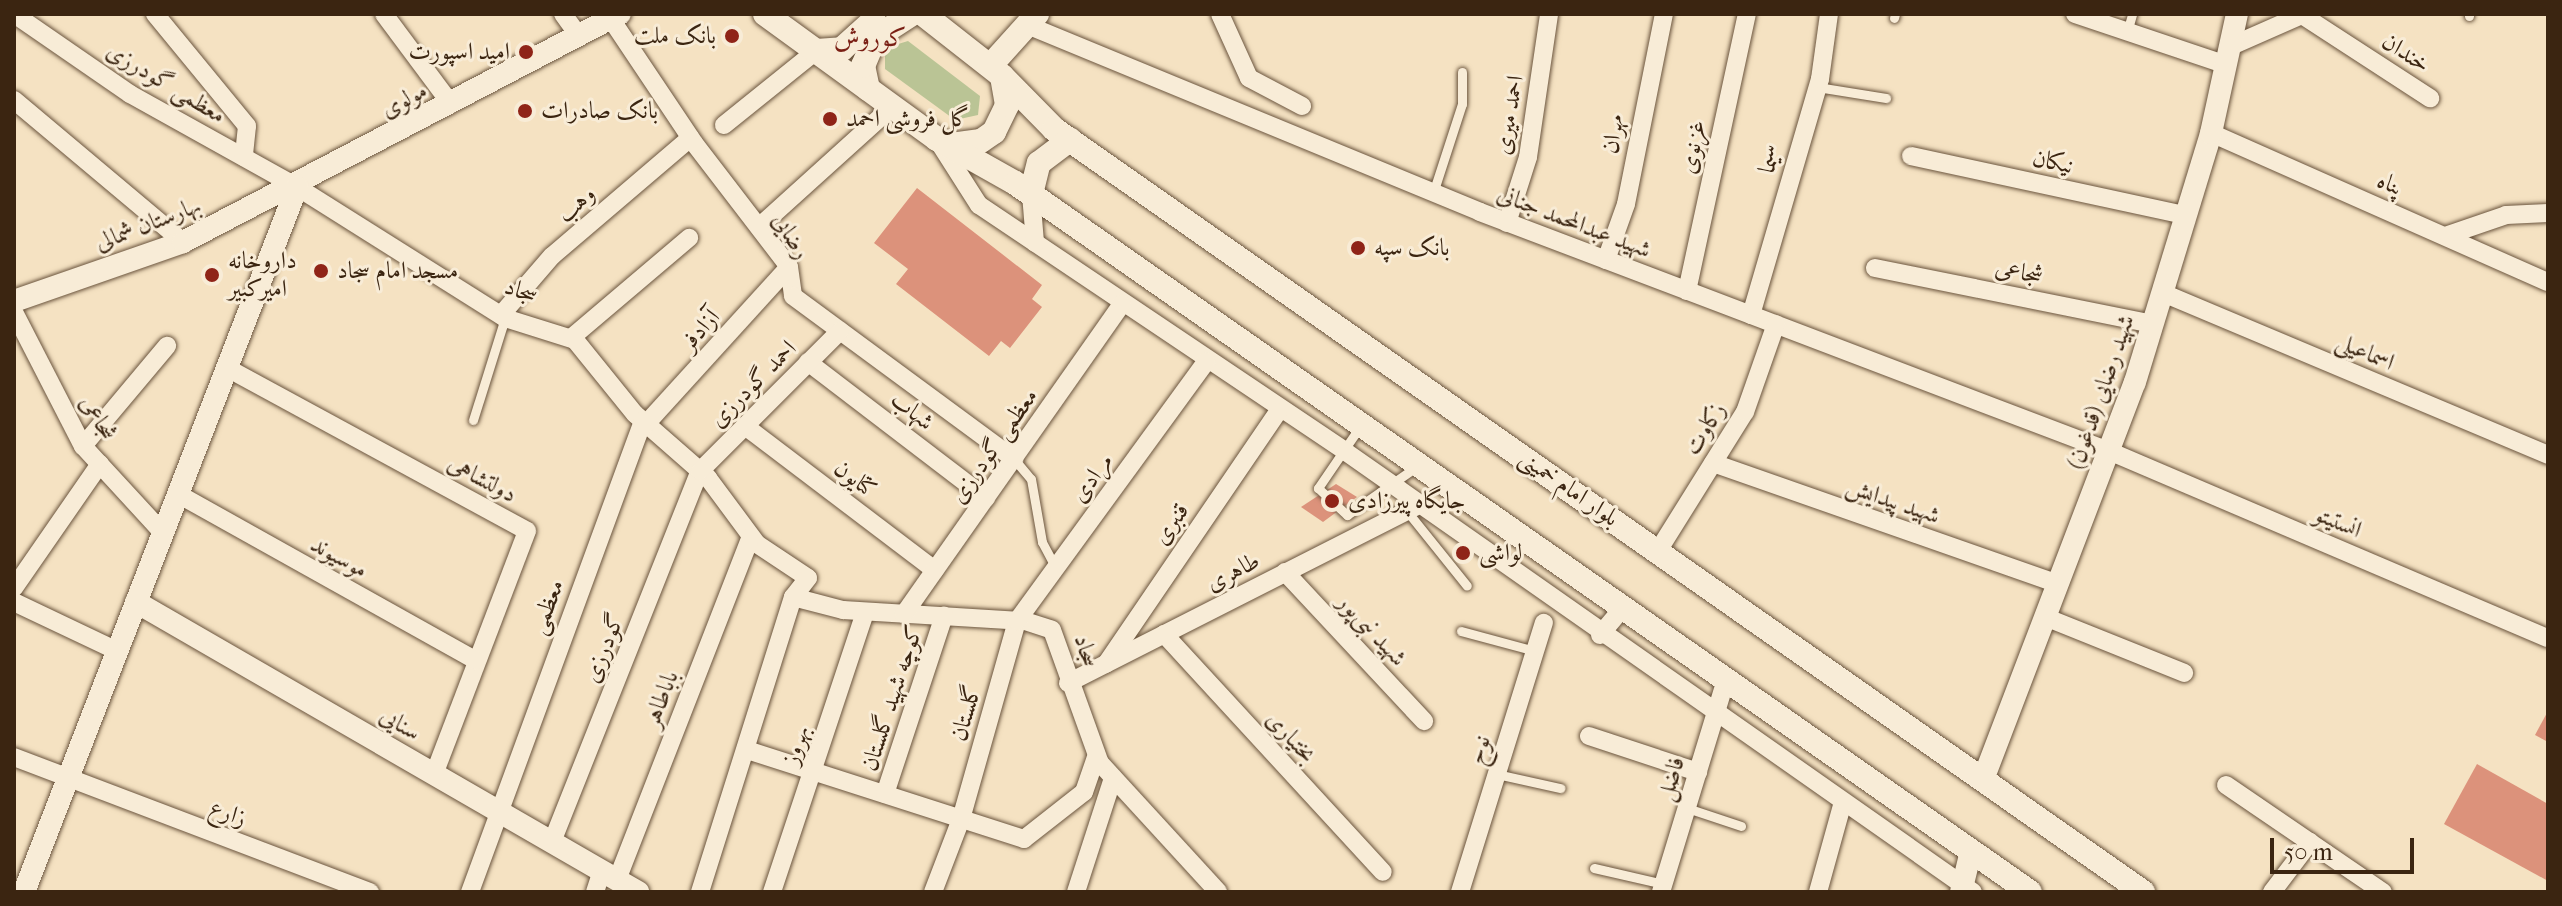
<!DOCTYPE html>
<meta charset="utf-8">
<style>
body{margin:0}
#map{position:relative;width:2562px;height:906px;overflow:hidden;background:#f5e2c2;font-family:"IM FELL French Canon",Amiri,serif}
div>[style]{position:absolute}
.green>*{inset:0;background:#bac495}
.building>*{inset:0;background:#dc927b}
.roads{filter:drop-shadow(0 0 2px #6a543d) drop-shadow(0 0 2px #6a543d)}
.service>*{height:9px;margin:-4.5px;padding:0 4.5px;transform-origin:4.5px;border-radius:4.5px;background:#f8ecd7}
.minor>*{height:18px;margin:-9px;padding:0 9px;transform-origin:9px;border-radius:9px;background:#f8ecd7}
.tertiary>*{height:22px;margin:-11px;padding:0 11px;transform-origin:11px;border-radius:11px;background:#f8ecd7}
.secondary>*{height:24px;margin:-12px;padding:0 12px;transform-origin:12px;border-radius:12px;background:#f8ecd7}
.dots>*{width:22px;height:22px;translate:-50% -50%;box-sizing:border-box;border:4px solid #f8ecd7;border-radius:50%}
span{translate:-50% -50%;white-space:nowrap;text-align:center;line-height:1.15;-webkit-text-stroke:6px #f8ecd7;paint-order:stroke}
.poi-label{font-size:24px;color:#3b2511}
.right{translate:-100% -50%;text-align:right}
.left{translate:0 -50%;text-align:left}
.street-label{font-size:24px;color:#3b2511}
.neighbourhood-label{font-size:26px;color:#7a1f14}
.frame{position:absolute;inset:0;border:16px solid #3b2511;pointer-events:none}
.scale{position:absolute;left:2270px;top:838px;width:144px;height:36px;box-sizing:border-box;border:4px solid #3b2511;border-top:0;padding-left:10px;font-size:24px;line-height:28px;white-space:nowrap;color:#3b2511;-webkit-text-stroke:6px #f8ecd7;paint-order:stroke}
</style>
<div id="map">
<div class="green">
<div style="clip-path:polygon(908px 41px,980px 96px,978px 115px,955px 120px,885px 69px,885px 48px)"></div>
</div>
<div class="building">
<div style="clip-path:polygon(917px 188px,1042px 285px,1032px 299px,1042px 307px,1010px 348px,1001px 341px,989px 356px,896px 284px,908px 269px,874px 243px)"></div>
<div style="clip-path:polygon(1336px 484px,1357px 497px,1323px 522px,1301px 507px)"></div>
<div style="clip-path:polygon(2548px 711px,2548px 742px,2535px 735px)"></div>
<div style="clip-path:polygon(2477px 764px,2548px 804px,2548px 881px,2444px 824px)"></div>
</div>
<div class="roads">
<div class="service">
<div style="left:2469px;top:16px;width:2px;rotate:-90deg"></div>
<div style="left:1894px;top:18px;width:4px;rotate:-76deg"></div>
<div style="left:2127px;top:32px;width:19px;rotate:-74deg"></div>
<div style="left:1817px;top:87px;width:70px;rotate:9.1deg"></div>
<div style="left:1433px;top:193px;width:94px;rotate:-72deg"></div>
<div style="left:1462px;top:104px;width:32px;rotate:-90deg"></div>
<div style="left:473px;top:420px;width:107px;rotate:-72.6deg"></div>
<div style="left:1359px;top:428px;width:73px;rotate:124.3deg"></div>
<div style="left:1318px;top:488px;width:40px;rotate:43deg"></div>
<div style="left:1347px;top:515px;width:84px;rotate:-34.8deg"></div>
<div style="left:1014px;top:459px;width:26px;rotate:50deg"></div>
<div style="left:1031px;top:479px;width:64px;rotate:80.1deg"></div>
<div style="left:1042px;top:542px;width:30px;rotate:62deg"></div>
<div style="left:1406px;top:510px;width:97px;rotate:51.2deg"></div>
<div style="left:1461px;top:631px;width:77px;rotate:15.1deg"></div>
<div style="left:1497px;top:774px;width:65px;rotate:12.5deg"></div>
<div style="left:1687px;top:808px;width:57px;rotate:18.4deg"></div>
<div style="left:1594px;top:868px;width:72px;rotate:12.9deg"></div>
</div>
<div class="minor">
<div style="left:14px;top:14px;width:141px;rotate:34.6deg"></div>
<div style="left:130px;top:94px;width:191px;rotate:29.1deg"></div>
<div style="left:297px;top:187px;width:246px;rotate:32.2deg"></div>
<div style="left:505px;top:318px;width:73px;rotate:17.4deg"></div>
<div style="left:575px;top:340px;width:95px;rotate:51deg"></div>
<div style="left:635px;top:414px;width:97px;rotate:41.2deg"></div>
<div style="left:708px;top:478px;width:82px;rotate:53.4deg"></div>
<div style="left:757px;top:544px;width:61px;rotate:33.7deg"></div>
<div style="left:808px;top:578px;width:24px;rotate:128deg"></div>
<div style="left:793px;top:597px;width:52px;rotate:14.6deg"></div>
<div style="left:843px;top:610px;width:182px;rotate:3.5deg"></div>
<div style="left:1025px;top:621px;width:28px;rotate:18deg"></div>
<div style="left:1052px;top:630px;width:141px;rotate:70.2deg"></div>
<div style="left:1100px;top:763px;width:175px;rotate:47.5deg"></div>
<div style="left:155px;top:14px;width:145px;rotate:50.6deg"></div>
<div style="left:247px;top:126px;width:31px;rotate:96deg"></div>
<div style="left:384px;top:14px;width:112px;rotate:53.3deg"></div>
<div style="left:563px;top:14px;width:27px;rotate:54deg"></div>
<div style="left:1220px;top:14px;width:70px;rotate:65.6deg"></div>
<div style="left:1249px;top:78px;width:60px;rotate:27.8deg"></div>
<div style="left:2075px;top:14px;width:157px;rotate:18.6deg"></div>
<div style="left:611px;top:19px;width:149px;rotate:56.2deg"></div>
<div style="left:694px;top:143px;width:156px;rotate:52.5deg"></div>
<div style="left:789px;top:267px;width:29px;rotate:82deg"></div>
<div style="left:793px;top:296px;width:275px;rotate:36.4deg"></div>
<div style="left:1027px;top:25px;width:490px;rotate:22.4deg"></div>
<div style="left:1480px;top:212px;width:673px;rotate:20.81deg"></div>
<div style="left:2109px;top:451px;width:477px;rotate:23.1deg"></div>
<div style="left:2229px;top:47px;width:80px;rotate:-23.7deg"></div>
<div style="left:2302px;top:15px;width:153px;rotate:33deg"></div>
<div style="left:14px;top:100px;width:221px;rotate:40deg"></div>
<div style="left:724px;top:125px;width:118px;rotate:-38.8deg"></div>
<div style="left:2211px;top:133px;width:368px;rotate:23.9deg"></div>
<div style="left:938px;top:141px;width:76px;rotate:57.4deg"></div>
<div style="left:979px;top:205px;width:442px;rotate:33.9deg"></div>
<div style="left:1346px;top:452px;width:766px;rotate:35.06deg"></div>
<div style="left:1911px;top:156px;width:280px;rotate:12.2deg"></div>
<div style="left:1031px;top:194px;width:49px;rotate:85.3deg"></div>
<div style="left:1507px;top:223px;width:69px;rotate:-72.3deg"></div>
<div style="left:1528px;top:157px;width:145px;rotate:-81.6deg"></div>
<div style="left:759px;top:227px;width:179px;rotate:-42.1deg"></div>
<div style="left:2448px;top:235px;width:61px;rotate:-19deg"></div>
<div style="left:2506px;top:215px;width:42px;rotate:-2.7deg"></div>
<div style="left:1606px;top:260px;width:59px;rotate:-70.3deg"></div>
<div style="left:1626px;top:204px;width:194px;rotate:-78.7deg"></div>
<div style="left:1875px;top:268px;width:284px;rotate:11.4deg"></div>
<div style="left:1687px;top:291px;width:283px;rotate:-77.8deg"></div>
<div style="left:2163px;top:293px;width:418px;rotate:22.8deg"></div>
<div style="left:14px;top:312px;width:151px;rotate:62.8deg"></div>
<div style="left:83px;top:446px;width:118px;rotate:47.4deg"></div>
<div style="left:501px;top:315px;width:78px;rotate:-49.2deg"></div>
<div style="left:552px;top:256px;width:182px;rotate:-40.5deg"></div>
<div style="left:1751px;top:315px;width:246px;rotate:-73.7deg"></div>
<div style="left:1820px;top:79px;width:66px;rotate:-82.1deg"></div>
<div style="left:571px;top:338px;width:155px;rotate:-40.3deg"></div>
<div style="left:808px;top:362px;width:224px;rotate:37.4deg"></div>
<div style="left:227px;top:368px;width:341px;rotate:28.5deg"></div>
<div style="left:527px;top:531px;width:260px;rotate:110.9deg"></div>
<div style="left:646px;top:424px;width:212px;rotate:-47.7deg"></div>
<div style="left:745px;top:426px;width:238px;rotate:37.2deg"></div>
<div style="left:83px;top:446px;width:131px;rotate:-50deg"></div>
<div style="left:1713px;top:463px;width:366px;rotate:19.3deg"></div>
<div style="left:178px;top:494px;width:342px;rotate:29.2deg"></div>
<div style="left:1658px;top:551px;width:164px;rotate:-58deg"></div>
<div style="left:1745px;top:412px;width:93px;rotate:-70.6deg"></div>
<div style="left:1285px;top:572px;width:204px;rotate:47deg"></div>
<div style="left:14px;top:588px;width:151px;rotate:-55.3deg"></div>
<div style="left:14px;top:602px;width:114px;rotate:25.4deg"></div>
<div style="left:904px;top:614px;width:379px;rotate:-54.9deg"></div>
<div style="left:2045px;top:617px;width:150px;rotate:21.9deg"></div>
<div style="left:1164px;top:634px;width:323px;rotate:47.4deg"></div>
<div style="left:1600px;top:635px;width:33px;rotate:-50deg"></div>
<div style="left:1106px;top:664px;width:305px;rotate:-55.7deg"></div>
<div style="left:1068px;top:683px;width:394px;rotate:-26.9deg"></div>
<div style="left:1589px;top:736px;width:115px;rotate:18.3deg"></div>
<div style="left:747px;top:750px;width:291px;rotate:17.8deg"></div>
<div style="left:1024px;top:839px;width:76px;rotate:-38.1deg"></div>
<div style="left:1084px;top:792px;width:37px;rotate:-71deg"></div>
<div style="left:14px;top:757px;width:381px;rotate:20.8deg"></div>
<div style="left:2226px;top:785px;width:190px;rotate:34.3deg"></div>
<div style="left:885px;top:794px;width:188px;rotate:-71.7deg"></div>
<div style="left:552px;top:842px;width:399px;rotate:-68.3deg"></div>
<div style="left:700px;top:471px;width:198px;rotate:-45deg"></div>
<div style="left:617px;top:880px;width:368px;rotate:-68.7deg"></div>
<div style="left:470px;top:892px;width:502px;rotate:-69.83deg"></div>
<div style="left:595px;top:892px;width:22px;rotate:-72deg"></div>
<div style="left:700px;top:892px;width:309px;rotate:-72.5deg"></div>
<div style="left:772px;top:892px;width:295px;rotate:-71.6deg"></div>
<div style="left:933px;top:892px;width:78px;rotate:-69deg"></div>
<div style="left:961px;top:819px;width:206px;rotate:-74.2deg"></div>
<div style="left:1017px;top:621px;width:321px;rotate:-53.9deg"></div>
<div style="left:1076px;top:892px;width:120px;rotate:-72deg"></div>
<div style="left:1460px;top:892px;width:282px;rotate:-72.7deg"></div>
<div style="left:1661px;top:892px;width:222px;rotate:-73deg"></div>
<div style="left:1818px;top:892px;width:93px;rotate:-74.5deg"></div>
<div style="left:2272px;top:892px;width:63px;rotate:-52.8deg"></div>
</div>
<div class="tertiary">
<div style="left:14px;top:301px;width:179px;rotate:-19.2deg"></div>
<div style="left:183px;top:242px;width:493px;rotate:-27.6deg"></div>
<div style="left:136px;top:602px;width:580px;rotate:30.01deg"></div>
<div style="left:1984px;top:777px;width:423px;rotate:-69.1deg"></div>
<div style="left:2135px;top:382px;width:260px;rotate:-73deg"></div>
<div style="left:2211px;top:133px;width:122px;rotate:-77.7deg"></div>
<div style="left:24px;top:892px;width:756px;rotate:-68.83deg"></div>
<div style="left:1961px;top:892px;width:42px;rotate:-76.3deg"></div>
</div>
<div class="secondary">
<div style="left:765px;top:14px;width:213px;rotate:36deg"></div>
<div style="left:937px;top:139px;width:15px;rotate:23deg"></div>
<div style="left:951px;top:145px;width:30px;rotate:-8deg"></div>
<div style="left:981px;top:141px;width:16px;rotate:-35deg"></div>
<div style="left:994px;top:132px;width:30px;rotate:-64deg"></div>
<div style="left:1007px;top:105px;width:29px;rotate:-100deg"></div>
<div style="left:1002px;top:76px;width:100px;rotate:-141.9deg"></div>
<div style="left:816px;top:51px;width:26px;rotate:-4deg"></div>
<div style="left:842px;top:49px;width:43px;rotate:-42.2deg"></div>
<div style="left:991px;top:65px;width:69px;rotate:-48deg"></div>
<div style="left:1002px;top:76px;width:74px;rotate:45.5deg"></div>
<div style="left:1054px;top:129px;width:1330px;rotate:35.02deg"></div>
<div style="left:868px;top:89px;width:24px;rotate:-102deg"></div>
<div style="left:863px;top:66px;width:30px;rotate:-67deg"></div>
<div style="left:875px;top:38px;width:44px;rotate:-33deg"></div>
<div style="left:937px;top:139px;width:90px;rotate:29.4deg"></div>
<div style="left:1015px;top:183px;width:1238px;rotate:34.94deg"></div>
<div style="left:1031px;top:194px;width:32px;rotate:-76deg"></div>
<div style="left:1039px;top:163px;width:39px;rotate:-37deg"></div>
</div>
</div>
<div class="dots">
<div style="left:732px;top:36px;background:#8f2418"></div>
<div style="left:526px;top:52px;background:#8f2418"></div>
<div style="left:525px;top:111px;background:#8f2418"></div>
<div style="left:830px;top:119px;background:#8f2418"></div>
<div style="left:1358px;top:248px;background:#8f2418"></div>
<div style="left:321px;top:271px;background:#8f2418"></div>
<div style="left:212px;top:275px;background:#8f2418"></div>
<div style="left:1332px;top:501px;background:#8f2418"></div>
<div style="left:1463px;top:553px;background:#8f2418"></div>
</div>
<div class="poi-label">
<span class="right" style="left:716px;top:36px">بانک ملت</span>
<span class="right" style="left:510px;top:52px">امید اسپورت</span>
<span class="left" style="left:541px;top:111px">بانک صادرات</span>
<span class="left" style="left:846px;top:119px">گل فروشی احمد</span>
<span class="left" style="left:1374px;top:248px">بانک سپه</span>
<span class="left" style="left:228px;top:275px">داروخانه<br>امیرکبیر</span>
<span class="left" style="left:337px;top:271px">مسجد امام سجاد</span>
<span class="left" style="left:1348px;top:501px">جایگاه پیرزادی</span>
<span class="left" style="left:1479px;top:553px">لواشی</span>
</div>
<div class="street-label">
<span style="left:2406px;top:53px;rotate:33deg">خندان</span>
<span style="left:166px;top:83px;rotate:31deg">معظمی گودرزی</span>
<span style="left:404px;top:100px;rotate:-28deg">مولوی</span>
<span style="left:1509px;top:115px;rotate:-80deg">احمد میری</span>
<span style="left:1613px;top:134px;rotate:-81deg">مهران</span>
<span style="left:1693px;top:147px;rotate:-78deg">غزنوی</span>
<span style="left:1770px;top:159px;rotate:-74deg">سیما</span>
<span style="left:2053px;top:162px;rotate:12deg">نیکان</span>
<span style="left:2390px;top:184px;rotate:23deg">پناه</span>
<span style="left:576px;top:204px;rotate:-41deg">وهب</span>
<span style="left:1574px;top:222px;rotate:21deg">شهید عبدالمحمد جنانی</span>
<span style="left:148px;top:224px;rotate:-21deg">بهارستان شمالی</span>
<span style="left:791px;top:236px;rotate:57deg">رضایی</span>
<span style="left:2019px;top:272px;rotate:11deg">شجاعی</span>
<span style="left:521px;top:291px;rotate:19deg">سجاد</span>
<span style="left:700px;top:330px;rotate:-48deg">آزادفر</span>
<span style="left:2365px;top:352px;rotate:23deg">اسماعیلی</span>
<span style="left:753px;top:384px;rotate:-45deg">احمد گودرزی</span>
<span style="left:2101px;top:392px;rotate:-71deg">(قدغون) شهید رضایی</span>
<span style="left:912px;top:411px;rotate:37deg">شهاب</span>
<span style="left:98px;top:418px;rotate:58deg">شجاعی</span>
<span style="left:1705px;top:429px;rotate:-59deg">زکاوت</span>
<span style="left:994px;top:446px;rotate:-55deg">معظمی گودرزی</span>
<span style="left:1092px;top:478px;rotate:-54deg">مرادی</span>
<span style="left:482px;top:479px;rotate:28deg">دولتشاهی</span>
<span style="left:855px;top:479px;rotate:37deg">کتایون</span>
<span style="left:1569px;top:488px;rotate:35deg">بلوار امام خمینی</span>
<span style="left:1893px;top:501px;rotate:19deg">شهید پیدایش</span>
<span style="left:2338px;top:522px;rotate:23deg">انستیتو</span>
<span style="left:1171px;top:524px;rotate:-55deg">قنبری</span>
<span style="left:339px;top:557px;rotate:29deg">موسیوند</span>
<span style="left:1233px;top:572px;rotate:-27deg">طاهری</span>
<span style="left:547px;top:607px;rotate:-69deg">معظمی</span>
<span style="left:1372px;top:630px;rotate:47deg">شهید نبی‌پور</span>
<span style="left:604px;top:648px;rotate:-68deg">گودرزی</span>
<span style="left:1086px;top:651px;rotate:73deg">سجاد</span>
<span style="left:892px;top:698px;rotate:-72deg">کوچه شهید گلستان</span>
<span style="left:661px;top:699px;rotate:-69deg">باباطاهر</span>
<span style="left:966px;top:713px;rotate:-74deg">گلستان</span>
<span style="left:400px;top:724px;rotate:30deg">سنایی</span>
<span style="left:1291px;top:737px;rotate:47deg">بختیاری</span>
<span style="left:796px;top:745px;rotate:-72deg">بهروز</span>
<span style="left:1479px;top:750px;rotate:-73deg">نوح</span>
<span style="left:1671px;top:779px;rotate:-73deg">فاضل</span>
<span style="left:228px;top:813px;rotate:21deg">زارع</span>
</div>
<div class="neighbourhood-label">
<span style="left:870px;top:38px">کوروش</span>
</div>
<div class="frame"></div>
<div class="scale">50 m</div>
</div>
